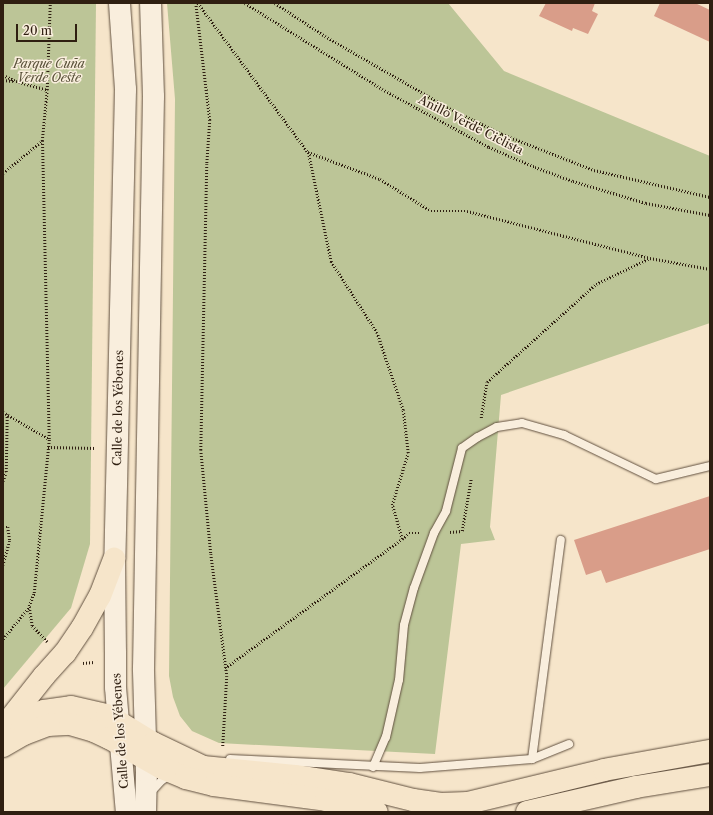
<!DOCTYPE html>
<meta charset="utf-8">
<style>
body{margin:0}
#map{position:relative;width:713px;height:815px;overflow:hidden;background:#f6e5ca;font-family:"Libre Caslon Text",serif}
div>[style]{position:absolute}
.green>*{inset:0;background:#bcc597}
.building>*{inset:0;background:#d99d89}
.path>*{height:2.5px;margin-top:-1.25px;transform-origin:0;background:repeating-linear-gradient(90deg,#2f1f11 0 1px,transparent 0 3px)}
.roads{filter:drop-shadow(0 0 1px #61503f) drop-shadow(0 0 1px #61503f)}
.service>*{height:8px;margin:-4px;padding:0 4px;transform-origin:4px;border-radius:4px;background:#f9eedd}
.tertiary>*{height:21px;margin:-10.5px;padding:0 10.5px;transform-origin:10.5px;border-radius:10.5px;background:#f9eedd}
.motorway>*{height:22px;margin:-11px;padding:0 11px;transform-origin:11px;border-radius:11px;background:#f6e5ca}
span{translate:-50% -50%;white-space:nowrap;text-align:center;line-height:1.15;-webkit-text-stroke:3px #f9eedd;paint-order:stroke}
.park-label{font-size:12px;color:#595139;font-style:italic}
.street-label{font-size:12px;color:#2f1f11}
.frame{position:absolute;inset:0;border:4px solid #2f1f11;pointer-events:none}
.scale{position:absolute;left:16px;top:24px;width:61px;height:18px;box-sizing:border-box;border:2px solid #2f1f11;border-top:0;padding-left:5px;font-size:12px;line-height:14px;white-space:nowrap;color:#2f1f11;-webkit-text-stroke:3px #f9eedd;paint-order:stroke}
</style>
<div id="map">
<div class="green">
<div style="clip-path:polygon(3px 3px,96px 3px,90px 544px,71px 608px,3px 689px)"></div>
<div style="clip-path:polygon(167px 3px,448px 3px,504px 71px,710px 156px,710px 323px,501px 395px,490px 527px,495px 540px,461px 544px,435px 754px,219px 743px,192px 731px,180px 716px,173px 697px,169px 676px,175px 99px)"></div>
</div>
<div class="building">
<div style="clip-path:polygon(546px 3px,595px 3px,592px 11px,598px 14px,588px 34px,573px 28px,572px 31px,539px 16px)"></div>
<div style="clip-path:polygon(660px 3px,695px 3px,710px 10px,710px 42px,654px 16px)"></div>
<div style="clip-path:polygon(710px 496px,710px 549px,606px 583px,601px 570px,586px 575px,574px 540px)"></div>
</div>
<div class="path">
<div style="left:196px;top:3px;width:118px;rotate:83.2deg"></div>
<div style="left:210px;top:120px;width:44px;rotate:93.9deg"></div>
<div style="left:207px;top:164px;width:286px;rotate:91.2deg"></div>
<div style="left:201px;top:450px;width:104px;rotate:84.5deg"></div>
<div style="left:211px;top:554px;width:123px;rotate:82.5deg"></div>
<div style="left:227px;top:676px;width:70px;rotate:93.3deg"></div>
<div style="left:198px;top:3px;width:185px;rotate:53.6deg"></div>
<div style="left:308px;top:152px;width:77px;rotate:20.6deg"></div>
<div style="left:380px;top:179px;width:60px;rotate:32.1deg"></div>
<div style="left:431px;top:211px;width:36px"></div>
<div style="left:467px;top:211px;width:189px;rotate:14.4deg"></div>
<div style="left:650px;top:258px;width:61px;rotate:10.4deg"></div>
<div style="left:245px;top:3px;width:162px;rotate:32.1deg"></div>
<div style="left:382px;top:89px;width:122px;rotate:28.5deg"></div>
<div style="left:489px;top:147px;width:50px;rotate:23.5deg"></div>
<div style="left:535px;top:167px;width:40px;rotate:20.2deg"></div>
<div style="left:573px;top:181px;width:76px;rotate:16.8deg"></div>
<div style="left:646px;top:203px;width:65px;rotate:10.6deg"></div>
<div style="left:275px;top:3px;width:60px;rotate:33.4deg"></div>
<div style="left:325px;top:36px;width:141px;rotate:30.2deg"></div>
<div style="left:447px;top:107px;width:61px;rotate:26.1deg"></div>
<div style="left:502px;top:134px;width:99px;rotate:21.4deg"></div>
<div style="left:594px;top:170px;width:119px;rotate:13.1deg"></div>
<div style="left:3px;top:75px;width:14px;rotate:25deg"></div>
<div style="left:16px;top:81px;width:32px;rotate:16deg"></div>
<div style="left:3px;top:80px;width:10px;rotate:6deg"></div>
<div style="left:3px;top:173px;width:50px;rotate:-39.4deg"></div>
<div style="left:3px;top:412px;width:53px;rotate:30.4deg"></div>
<div style="left:481px;top:418px;width:36px;rotate:-81deg"></div>
<div style="left:487px;top:382px;width:147px;rotate:-42deg"></div>
<div style="left:596px;top:284px;width:60px;rotate:-25.7deg"></div>
<div style="left:48px;top:447px;width:48px;rotate:1.2deg"></div>
<div style="left:3px;top:481px;width:9px;rotate:-72deg"></div>
<div style="left:6px;top:472px;width:58px;rotate:-89deg"></div>
<div style="left:3px;top:527px;width:5px"></div>
<div style="left:8px;top:527px;width:14px;rotate:82deg"></div>
<div style="left:10px;top:541px;width:26px;rotate:106deg"></div>
<div style="left:450px;top:532px;width:12px;rotate:-5deg"></div>
<div style="left:462px;top:531px;width:53px;rotate:-80.2deg"></div>
<div style="left:402px;top:539px;width:9px;rotate:-41deg"></div>
<div style="left:409px;top:533px;width:10px"></div>
<div style="left:3px;top:639px;width:41px;rotate:-50.9deg"></div>
<div style="left:47px;top:642px;width:22px;rotate:-133deg"></div>
<div style="left:32px;top:626px;width:20px;rotate:-99deg"></div>
<div style="left:29px;top:606px;width:14px;rotate:-69deg"></div>
<div style="left:34px;top:593px;width:155px;rotate:-84.4deg"></div>
<div style="left:49px;top:439px;width:298px;rotate:-91.3deg"></div>
<div style="left:42px;top:141px;width:51px;rotate:-84.4deg"></div>
<div style="left:47px;top:90px;width:87px;rotate:-88deg"></div>
<div style="left:83px;top:663px;width:11px;rotate:-5deg"></div>
<div style="left:225px;top:668px;width:219px;rotate:-36.1deg"></div>
<div style="left:402px;top:539px;width:35px;rotate:-106deg"></div>
<div style="left:392px;top:505px;width:54px;rotate:-72.9deg"></div>
<div style="left:408px;top:453px;width:43px;rotate:-96.6deg"></div>
<div style="left:403px;top:410px;width:81px;rotate:-108.7deg"></div>
<div style="left:377px;top:333px;width:85px;rotate:-122.9deg"></div>
<div style="left:331px;top:262px;width:112px;rotate:-101.8deg"></div>
</div>
<div class="roads">
<div class="service">
<div style="left:230px;top:759px;width:190px;rotate:2.7deg"></div>
<div style="left:420px;top:768px;width:112px;rotate:-4.6deg"></div>
<div style="left:532px;top:759px;width:221px;rotate:-82.5deg"></div>
<div style="left:532px;top:759px;width:40px;rotate:-22deg"></div>
<div style="left:373px;top:767px;width:33px;rotate:-67deg"></div>
<div style="left:386px;top:737px;width:58px;rotate:-77.2deg"></div>
<div style="left:399px;top:680px;width:55px;rotate:-84.8deg"></div>
<div style="left:404px;top:625px;width:38px;rotate:-75deg"></div>
<div style="left:414px;top:588px;width:59px;rotate:-70deg"></div>
<div style="left:434px;top:533px;width:25px;rotate:-61deg"></div>
<div style="left:446px;top:511px;width:65px;rotate:-75.7deg"></div>
<div style="left:462px;top:448px;width:19px;rotate:-35deg"></div>
<div style="left:478px;top:437px;width:21px;rotate:-28deg"></div>
<div style="left:497px;top:427px;width:25px;rotate:-9deg"></div>
<div style="left:522px;top:423px;width:44px;rotate:15.9deg"></div>
<div style="left:564px;top:435px;width:102px;rotate:25.6deg"></div>
<div style="left:656px;top:479px;width:56px;rotate:-13.5deg"></div>
<div style="left:149px;top:794px;width:19px;rotate:-47deg"></div>
<div style="left:162px;top:780px;width:12px;rotate:-31deg"></div>
</div>
<div class="tertiary">
<div style="left:119px;top:3px;width:86px;rotate:86deg"></div>
<div style="left:125px;top:89px;width:470px;rotate:91.3deg"></div>
<div style="left:114px;top:559px;width:92px;rotate:89.4deg"></div>
<div style="left:115px;top:651px;width:36px;rotate:90deg"></div>
<div style="left:115px;top:687px;width:125px;rotate:85deg"></div>
<div style="left:145px;top:812px;width:40px;rotate:-88.6deg"></div>
<div style="left:146px;top:772px;width:104px;rotate:-91.7deg"></div>
<div style="left:143px;top:668px;width:572px;rotate:-89deg"></div>
<div style="left:153px;top:96px;width:93px;rotate:-91.8deg"></div>
</div>
<div class="motorway">
<div style="left:6px;top:724px;width:61px;rotate:-51.6deg"></div>
<div style="left:44px;top:676px;width:31px;rotate:-48deg"></div>
<div style="left:65px;top:653px;width:30px;rotate:-56deg"></div>
<div style="left:82px;top:628px;width:37px;rotate:-61deg"></div>
<div style="left:100px;top:596px;width:40px;rotate:-69deg"></div>
<div style="left:3px;top:729px;width:20px;rotate:-33deg"></div>
<div style="left:20px;top:718px;width:25px;rotate:-16deg"></div>
<div style="left:44px;top:711px;width:27px;rotate:-8deg"></div>
<div style="left:71px;top:707px;width:37px;rotate:13deg"></div>
<div style="left:107px;top:715px;width:54px;rotate:31.3deg"></div>
<div style="left:153px;top:743px;width:55px;rotate:25.6deg"></div>
<div style="left:203px;top:767px;width:92px;rotate:5.6deg"></div>
<div style="left:295px;top:776px;width:55px;rotate:8.4deg"></div>
<div style="left:349px;top:784px;width:66px;rotate:14deg"></div>
<div style="left:413px;top:800px;width:28px;rotate:8deg"></div>
<div style="left:441px;top:804px;width:27px;rotate:-2deg"></div>
<div style="left:468px;top:803px;width:140px;rotate:-13.6deg"></div>
<div style="left:604px;top:770px;width:108px;rotate:-10.2deg"></div>
<div style="left:3px;top:746px;width:24px;rotate:-30deg"></div>
<div style="left:24px;top:734px;width:26px;rotate:-21deg"></div>
<div style="left:48px;top:725px;width:22px;rotate:-3deg"></div>
<div style="left:70px;top:724px;width:25px;rotate:16deg"></div>
<div style="left:94px;top:731px;width:17px;rotate:25deg"></div>
<div style="left:109px;top:738px;width:59px;rotate:29.6deg"></div>
<div style="left:160px;top:767px;width:28px;rotate:23deg"></div>
<div style="left:186px;top:778px;width:29px;rotate:14deg"></div>
<div style="left:214px;top:785px;width:113px;rotate:7.6deg"></div>
<div style="left:326px;top:800px;width:52px;rotate:13.2deg"></div>
<div style="left:527px;top:812px;width:112px;rotate:-12.9deg"></div>
<div style="left:636px;top:787px;width:75px;rotate:-9.2deg"></div>
</div>
</div>
<div class="park-label">
<span style="left:49px;top:71px">Parque Cuña<br>Verde Oeste</span>
</div>
<div class="street-label">
<span style="left:471px;top:125px;rotate:27deg">Anillo Verde Ciclista</span>
<span style="left:118px;top:408px;rotate:-89deg">Calle de los Yébenes</span>
<span style="left:120px;top:731px;rotate:-94deg">Calle de los Yébenes</span>
</div>
<div class="frame"></div>
<div class="scale">20 m</div>
</div>
